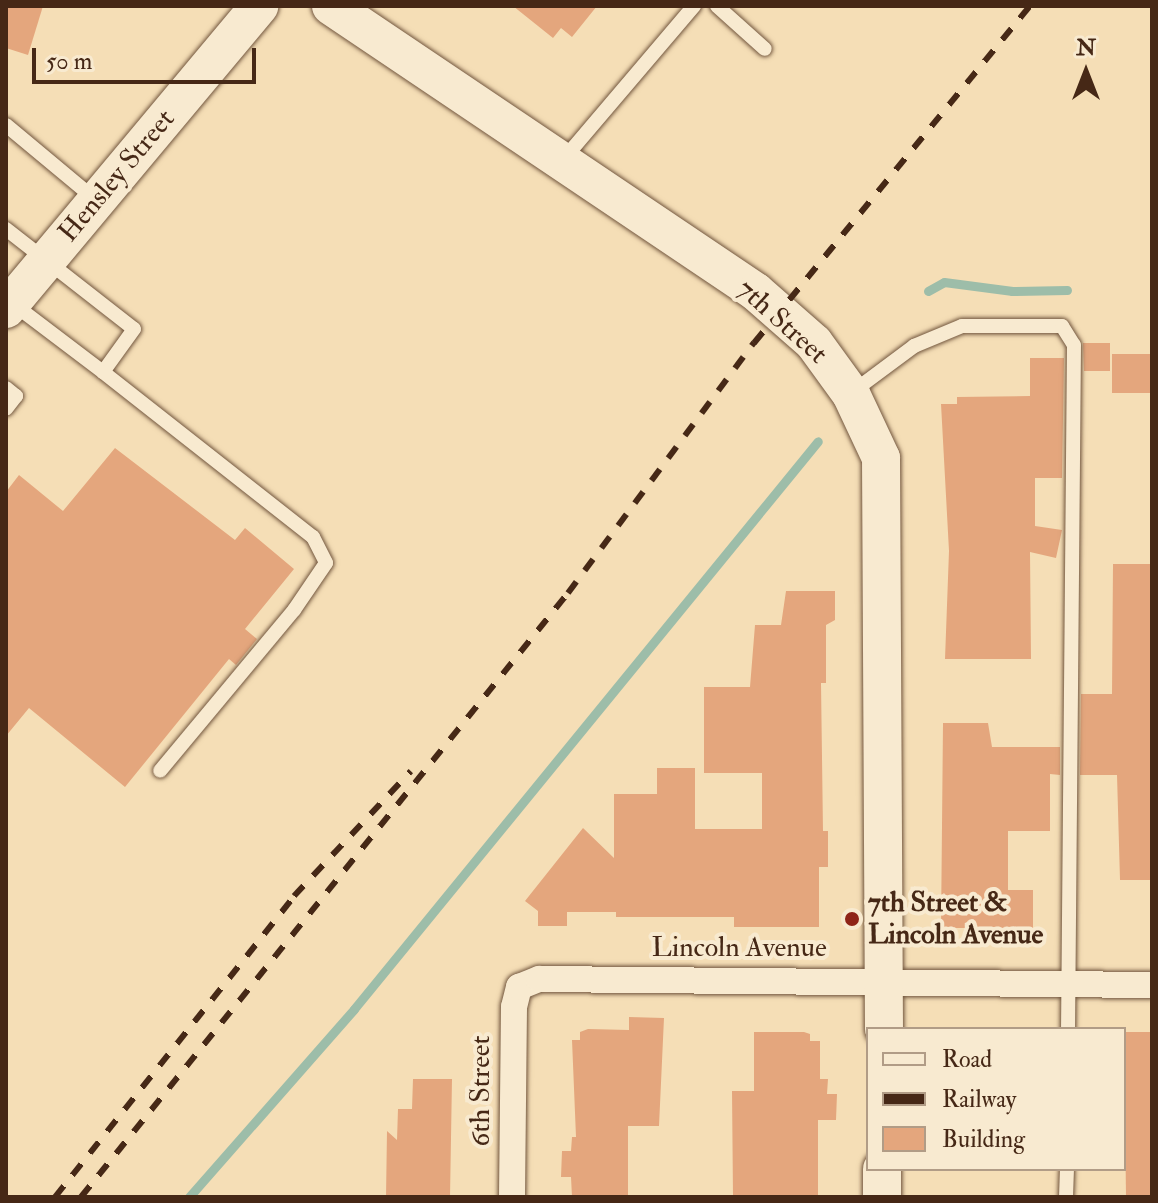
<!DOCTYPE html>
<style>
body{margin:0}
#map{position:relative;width:1158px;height:1203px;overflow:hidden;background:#f5deb6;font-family:"IM FELL Double Pica",serif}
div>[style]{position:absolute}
.stream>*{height:9px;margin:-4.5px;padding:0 4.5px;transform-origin:4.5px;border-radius:4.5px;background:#9dbda9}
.building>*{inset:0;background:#e4a67d}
.roads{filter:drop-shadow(0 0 2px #72563e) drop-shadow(0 0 2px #72563e)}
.lane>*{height:14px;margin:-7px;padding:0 7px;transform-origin:7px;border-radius:7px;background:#f8ead0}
.street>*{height:26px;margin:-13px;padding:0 13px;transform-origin:13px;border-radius:13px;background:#f8ead0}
.secondary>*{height:38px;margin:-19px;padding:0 19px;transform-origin:19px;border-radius:19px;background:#f8ead0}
.rail>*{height:6px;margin-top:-3px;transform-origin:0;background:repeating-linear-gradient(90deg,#462816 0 14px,transparent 0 28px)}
.dots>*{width:22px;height:22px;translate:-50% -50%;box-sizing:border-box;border:4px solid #f8ead0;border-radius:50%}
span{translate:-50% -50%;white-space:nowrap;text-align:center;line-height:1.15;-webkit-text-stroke:8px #f8ead0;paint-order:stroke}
.street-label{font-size:28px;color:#462816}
.poi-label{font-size:28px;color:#462816;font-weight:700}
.left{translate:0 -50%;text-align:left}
.frame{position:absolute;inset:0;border:8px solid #462816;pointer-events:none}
.legend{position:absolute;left:866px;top:1027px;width:260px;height:144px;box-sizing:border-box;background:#f8ead0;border:2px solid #b19c86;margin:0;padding:10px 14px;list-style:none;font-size:24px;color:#462816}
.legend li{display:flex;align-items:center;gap:16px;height:40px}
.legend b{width:40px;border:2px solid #b19c86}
.north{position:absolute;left:1046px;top:32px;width:80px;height:80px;-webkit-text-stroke:6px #f8ead0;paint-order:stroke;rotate:0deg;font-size:22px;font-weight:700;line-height:32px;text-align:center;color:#462816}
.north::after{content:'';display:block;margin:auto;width:28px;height:36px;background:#462816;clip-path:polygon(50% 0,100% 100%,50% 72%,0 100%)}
.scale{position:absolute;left:32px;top:48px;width:224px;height:36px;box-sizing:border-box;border:4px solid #462816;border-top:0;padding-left:10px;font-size:24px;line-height:28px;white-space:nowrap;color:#462816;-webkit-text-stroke:6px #f8ead0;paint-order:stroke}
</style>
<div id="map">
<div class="stream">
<div style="left:928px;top:291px;width:18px;rotate:-29deg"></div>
<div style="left:944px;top:282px;width:69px;rotate:7.5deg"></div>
<div style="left:1012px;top:291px;width:55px;rotate:-1deg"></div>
<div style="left:189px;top:1197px;width:250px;rotate:-48.7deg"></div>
<div style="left:354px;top:1009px;width:733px;rotate:-50.75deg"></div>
</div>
<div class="building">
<div style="clip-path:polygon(6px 6px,43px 6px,28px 55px,6px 48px)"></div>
<div style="clip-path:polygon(513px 6px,597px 6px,572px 37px,561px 28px,553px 38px)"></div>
<div style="clip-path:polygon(1083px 343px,1110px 343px,1110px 371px,1084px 371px)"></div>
<div style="clip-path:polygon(1112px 354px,1152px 354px,1152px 393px,1112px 393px)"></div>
<div style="clip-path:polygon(1030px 358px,1064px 358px,1062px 478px,1035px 478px,1035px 526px,1062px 530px,1056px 558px,1030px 552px,1031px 659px,945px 659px,949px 551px,941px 404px,957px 404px,957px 397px,1030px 396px)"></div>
<div style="clip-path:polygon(115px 448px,235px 540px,245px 528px,294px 569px,245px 629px,257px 639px,236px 665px,229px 659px,125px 787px,29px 708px,6px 736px,6px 492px,19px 475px,63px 511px)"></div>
<div style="clip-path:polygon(1113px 564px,1152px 564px,1152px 880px,1120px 880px,1117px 775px,1080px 775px,1081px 694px,1112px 694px)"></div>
<div style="clip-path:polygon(786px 591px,835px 591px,835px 620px,826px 625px,826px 683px,821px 683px,823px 831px,828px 831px,828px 867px,819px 867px,819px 927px,734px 927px,734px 917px,616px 917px,616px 912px,567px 912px,567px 926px,538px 926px,538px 911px,525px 901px,583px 828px,614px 858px,614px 794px,657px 794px,657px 768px,695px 768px,695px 829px,762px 829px,762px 773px,704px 773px,704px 687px,750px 687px,755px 625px,781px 625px)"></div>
<div style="clip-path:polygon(943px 723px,988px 723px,992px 747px,1060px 747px,1060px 775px,1050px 774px,1050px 831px,1008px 831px,1008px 890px,1033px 890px,1033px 928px,941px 928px)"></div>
<div style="clip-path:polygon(629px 1017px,664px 1018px,659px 1126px,628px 1126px,628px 1197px,572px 1197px,571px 1177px,561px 1177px,562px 1151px,571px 1151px,572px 1137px,576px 1137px,572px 1040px,580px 1040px,580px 1032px,588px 1029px,629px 1030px)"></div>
<div style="clip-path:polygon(754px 1032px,804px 1032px,810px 1034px,810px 1041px,820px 1041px,820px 1079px,828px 1079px,827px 1094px,837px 1094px,836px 1120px,818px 1120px,818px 1197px,733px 1197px,732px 1091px,754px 1091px)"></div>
<div style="clip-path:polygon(1124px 1032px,1152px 1032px,1152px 1197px,1126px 1197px)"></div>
<div style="clip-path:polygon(413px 1079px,452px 1079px,450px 1197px,386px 1197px,387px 1131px,397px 1140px,398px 1109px,412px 1109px)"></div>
</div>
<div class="roads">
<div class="lane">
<div style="left:717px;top:6px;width:64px;rotate:41.9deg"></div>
<div style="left:6px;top:125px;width:117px;rotate:39.8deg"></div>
<div style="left:562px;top:161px;width:204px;rotate:-49.6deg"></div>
<div style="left:6px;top:229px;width:162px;rotate:38deg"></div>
<div style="left:134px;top:329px;width:53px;rotate:125.8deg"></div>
<div style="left:103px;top:372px;width:114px;rotate:-142.8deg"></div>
<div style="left:103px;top:372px;width:267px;rotate:38.2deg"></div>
<div style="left:313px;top:537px;width:29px;rotate:63deg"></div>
<div style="left:326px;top:563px;width:57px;rotate:124.2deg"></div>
<div style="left:294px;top:610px;width:209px;rotate:129.8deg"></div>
<div style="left:6px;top:388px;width:13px;rotate:39deg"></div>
<div style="left:16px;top:396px;width:16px;rotate:128deg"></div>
<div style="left:851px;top:393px;width:79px;rotate:-36.7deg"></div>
<div style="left:914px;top:346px;width:52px;rotate:-22.6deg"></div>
<div style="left:962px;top:326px;width:100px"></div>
<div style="left:1062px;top:326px;width:22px;rotate:58deg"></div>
<div style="left:1074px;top:345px;width:684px;rotate:90.5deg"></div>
<div style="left:1066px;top:1197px;width:28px;rotate:-88deg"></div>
</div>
<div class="street">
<div style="left:512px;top:1197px;width:190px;rotate:-89.4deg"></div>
<div style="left:514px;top:1007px;width:21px;rotate:-76deg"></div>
<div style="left:519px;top:987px;width:22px;rotate:-22deg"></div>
<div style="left:539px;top:979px;width:613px;rotate:0.56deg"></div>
</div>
<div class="secondary">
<div style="left:331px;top:6px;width:512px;rotate:33.94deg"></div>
<div style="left:756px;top:292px;width:77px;rotate:41.3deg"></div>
<div style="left:814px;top:343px;width:63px;rotate:54deg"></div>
<div style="left:851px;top:394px;width:71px;rotate:64.9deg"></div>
<div style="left:881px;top:458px;width:571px;rotate:89.7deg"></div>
<div style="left:6px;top:309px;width:395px;rotate:-50.1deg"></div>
<div style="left:882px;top:1197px;width:28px;rotate:-90deg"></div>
</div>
</div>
<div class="rail">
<div style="left:55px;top:1197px;width:384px;rotate:-51.5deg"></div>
<div style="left:294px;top:896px;width:171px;rotate:-46.9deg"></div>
<div style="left:81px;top:1197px;width:776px;rotate:-51.12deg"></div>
<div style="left:568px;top:593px;width:312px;rotate:-53.4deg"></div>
<div style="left:754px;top:343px;width:436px;rotate:-50.7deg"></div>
</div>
<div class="dots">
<div style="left:852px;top:919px;background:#8f2418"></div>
</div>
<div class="street-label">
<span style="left:117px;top:176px;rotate:-50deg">Hensley Street</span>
<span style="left:782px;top:322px;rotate:42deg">7th Street</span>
<span style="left:739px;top:948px">Lincoln Avenue</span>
<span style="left:481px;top:1091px;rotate:-90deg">6th Street</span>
</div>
<div class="poi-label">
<span class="left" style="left:868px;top:919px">7th Street &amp;<br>Lincoln Avenue</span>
</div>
<div class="frame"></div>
<ul class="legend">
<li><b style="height:10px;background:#f8ead0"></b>Road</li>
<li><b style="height:10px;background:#462816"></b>Railway</li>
<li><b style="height:22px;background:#e4a67d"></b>Building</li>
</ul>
<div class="north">N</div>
<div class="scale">50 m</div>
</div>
